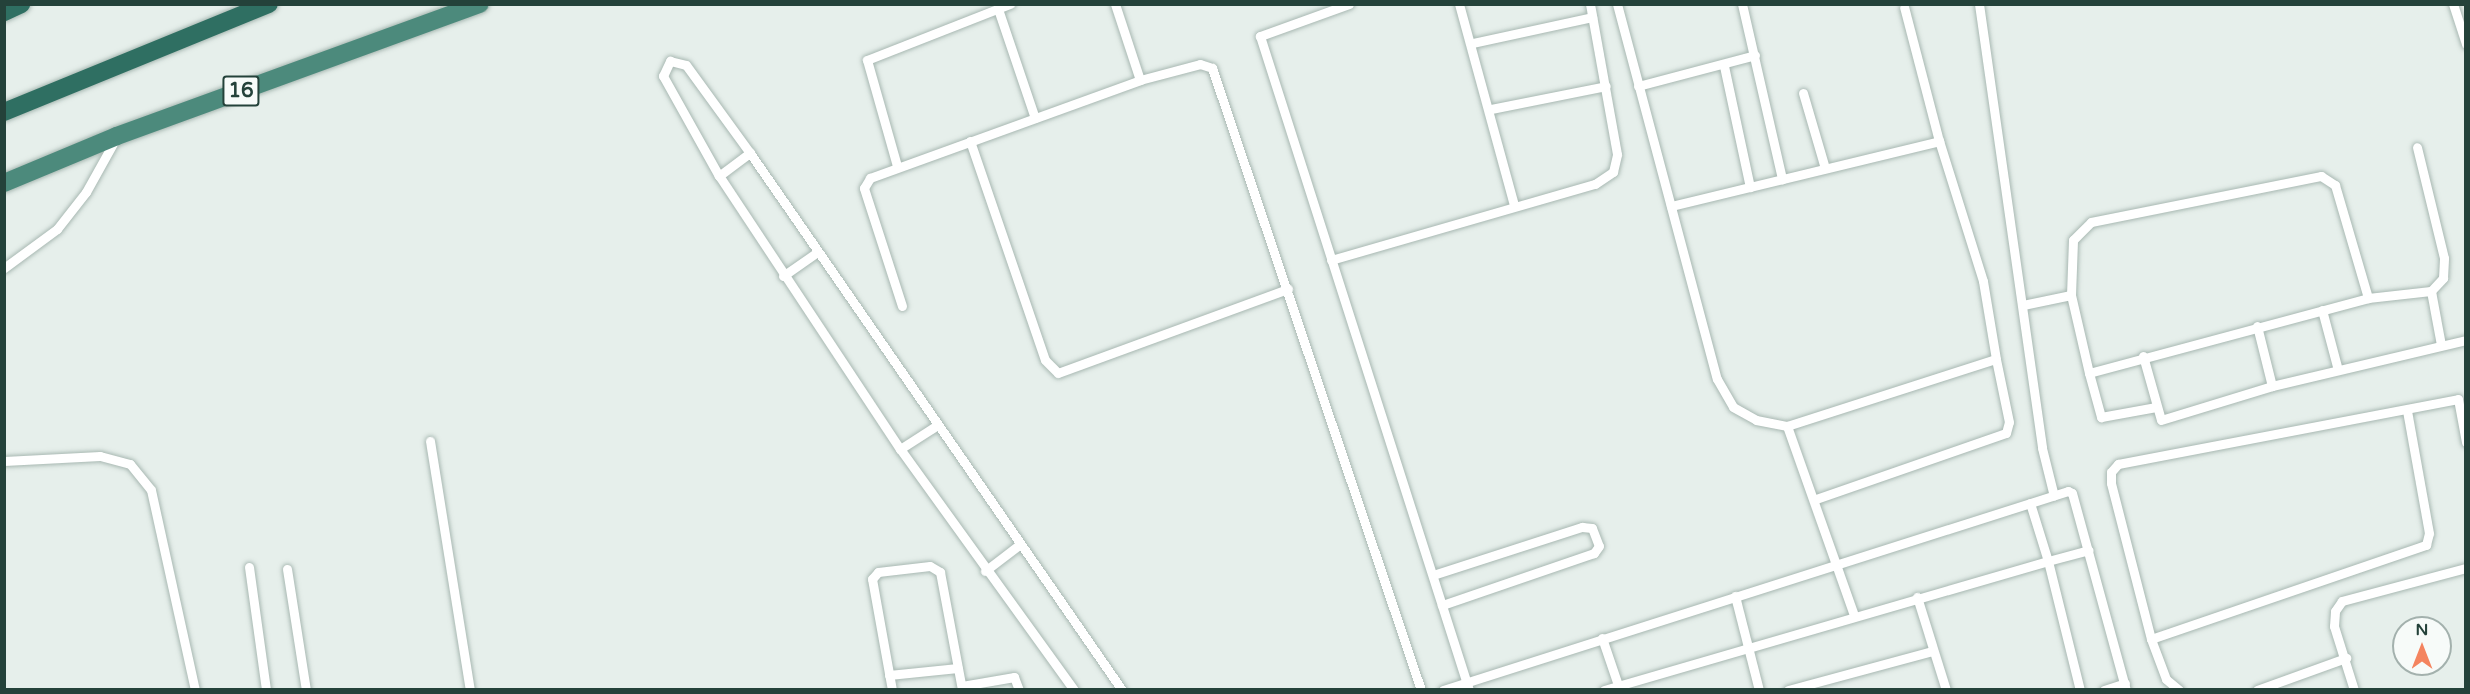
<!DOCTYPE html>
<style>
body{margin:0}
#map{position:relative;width:2470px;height:694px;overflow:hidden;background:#e6efeb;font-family:"Varela Round",sans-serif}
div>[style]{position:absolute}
.roads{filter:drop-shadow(0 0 2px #a8b8b2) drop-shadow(0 0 2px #a8b8b2)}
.service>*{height:9px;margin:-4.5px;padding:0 4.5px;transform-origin:4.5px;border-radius:4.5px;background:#fff}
.trunk>*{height:18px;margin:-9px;padding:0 9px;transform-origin:9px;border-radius:9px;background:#4c8a7c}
.motorway>*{height:18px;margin:-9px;padding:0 9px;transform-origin:9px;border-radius:9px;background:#2f6f62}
span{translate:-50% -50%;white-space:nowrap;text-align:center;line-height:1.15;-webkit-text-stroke:5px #f7fbf9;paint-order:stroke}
.shield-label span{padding:2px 4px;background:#f7fbf9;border:2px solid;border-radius:4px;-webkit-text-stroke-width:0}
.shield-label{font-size:20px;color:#24423a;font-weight:700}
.frame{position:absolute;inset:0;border:6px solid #24423a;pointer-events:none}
.north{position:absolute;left:2392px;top:616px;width:60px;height:60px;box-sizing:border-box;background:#f7fbf9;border:2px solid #a3b1ad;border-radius:50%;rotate:0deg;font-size:16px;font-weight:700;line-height:24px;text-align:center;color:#24423a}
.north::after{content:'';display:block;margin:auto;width:21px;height:27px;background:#f4845f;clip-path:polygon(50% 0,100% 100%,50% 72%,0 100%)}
</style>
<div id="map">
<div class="roads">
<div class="service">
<div style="left:1115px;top:4px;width:80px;rotate:71.8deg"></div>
<div style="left:1349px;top:4px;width:95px;rotate:160.2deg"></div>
<div style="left:1260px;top:36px;width:687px;rotate:72.28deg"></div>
<div style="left:1459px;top:4px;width:208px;rotate:74.7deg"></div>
<div style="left:1617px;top:4px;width:388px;rotate:75.1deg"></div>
<div style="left:1717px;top:379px;width:32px;rotate:60deg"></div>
<div style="left:1733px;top:407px;width:26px;rotate:29deg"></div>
<div style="left:1756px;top:420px;width:32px;rotate:11deg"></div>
<div style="left:1787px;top:426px;width:201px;rotate:70.5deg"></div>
<div style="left:1742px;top:4px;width:180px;rotate:77.1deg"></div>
<div style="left:1979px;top:4px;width:448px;rotate:81.9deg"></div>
<div style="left:2042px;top:448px;width:49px;rotate:76deg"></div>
<div style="left:2453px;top:4px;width:42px;rotate:72deg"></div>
<div style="left:998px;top:9px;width:115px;rotate:71.3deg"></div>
<div style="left:1473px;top:43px;width:122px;rotate:-12.3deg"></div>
<div style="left:1724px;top:66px;width:124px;rotate:77.9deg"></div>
<div style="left:1638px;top:86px;width:121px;rotate:-14.8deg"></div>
<div style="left:1803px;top:93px;width:78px;rotate:73.7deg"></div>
<div style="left:1491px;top:109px;width:117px;rotate:-11.3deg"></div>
<div style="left:970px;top:141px;width:231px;rotate:71.1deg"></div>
<div style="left:1045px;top:360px;width:18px;rotate:45deg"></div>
<div style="left:1058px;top:373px;width:245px;rotate:-20.1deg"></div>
<div style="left:897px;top:166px;width:110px;rotate:-105.8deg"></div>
<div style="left:867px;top:60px;width:154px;rotate:-21.4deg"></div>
<div style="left:719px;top:176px;width:39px;rotate:-37deg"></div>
<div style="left:1671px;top:206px;width:276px;rotate:-13.6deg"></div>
<div style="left:1331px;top:260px;width:275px;rotate:-16.1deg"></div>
<div style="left:1595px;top:184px;width:22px;rotate:-34deg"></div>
<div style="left:1613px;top:172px;width:18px;rotate:-77deg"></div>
<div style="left:1617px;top:154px;width:152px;rotate:-100.2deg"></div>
<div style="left:4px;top:268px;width:66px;rotate:-36.3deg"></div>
<div style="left:57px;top:229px;width:47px;rotate:-51.9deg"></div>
<div style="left:86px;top:192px;width:62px;rotate:-60.9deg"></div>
<div style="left:783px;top:276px;width:40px;rotate:-34.9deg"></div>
<div style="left:2431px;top:291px;width:55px;rotate:79.5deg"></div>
<div style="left:2071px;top:295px;width:80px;rotate:77deg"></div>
<div style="left:2089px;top:373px;width:289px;rotate:-15deg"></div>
<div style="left:2368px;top:298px;width:63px;rotate:-6.3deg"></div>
<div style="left:2431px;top:291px;width:18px;rotate:-47deg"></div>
<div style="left:2443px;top:278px;width:20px;rotate:-87deg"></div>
<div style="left:2444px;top:258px;width:114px;rotate:-103.7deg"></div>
<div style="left:2023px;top:305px;width:49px;rotate:-11.8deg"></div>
<div style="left:2071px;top:295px;width:55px;rotate:-87.9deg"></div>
<div style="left:2073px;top:240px;width:25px;rotate:-45deg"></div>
<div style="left:2091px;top:222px;width:235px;rotate:-11.3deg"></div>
<div style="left:2321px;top:176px;width:17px;rotate:33deg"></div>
<div style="left:2335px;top:185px;width:118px;rotate:73.7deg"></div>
<div style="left:902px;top:306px;width:124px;rotate:-107.9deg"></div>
<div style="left:864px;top:188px;width:12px;rotate:-59deg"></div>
<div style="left:870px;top:178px;width:287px;rotate:-19.9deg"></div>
<div style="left:1140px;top:80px;width:62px;rotate:-14.9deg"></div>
<div style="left:1200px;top:64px;width:13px;rotate:18deg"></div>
<div style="left:1212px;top:68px;width:656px;rotate:71.43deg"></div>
<div style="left:2322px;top:310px;width:62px;rotate:75.1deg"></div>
<div style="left:2257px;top:326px;width:62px;rotate:76deg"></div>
<div style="left:2143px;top:356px;width:66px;rotate:74.3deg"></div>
<div style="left:2161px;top:420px;width:116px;rotate:-17deg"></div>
<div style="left:2272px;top:386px;width:199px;rotate:-13.3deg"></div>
<div style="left:2089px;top:373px;width:46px;rotate:74.7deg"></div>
<div style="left:2101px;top:417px;width:56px;rotate:-10.3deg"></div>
<div style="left:1787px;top:426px;width:219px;rotate:-17.8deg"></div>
<div style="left:1996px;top:359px;width:79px;rotate:-99.5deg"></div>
<div style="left:1983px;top:281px;width:147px;rotate:-107.4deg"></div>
<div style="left:1939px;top:141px;width:138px;rotate:-104.6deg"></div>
<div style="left:430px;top:441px;width:252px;rotate:80.9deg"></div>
<div style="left:900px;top:449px;width:43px;rotate:-32.6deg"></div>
<div style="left:4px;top:461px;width:96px;rotate:-3deg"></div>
<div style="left:100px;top:456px;width:31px;rotate:15deg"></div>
<div style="left:130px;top:464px;width:33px;rotate:51deg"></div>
<div style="left:151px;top:490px;width:205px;rotate:77.6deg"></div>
<div style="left:1816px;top:499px;width:201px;rotate:-19.2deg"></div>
<div style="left:2006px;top:433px;width:11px;rotate:-75deg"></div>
<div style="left:2009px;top:422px;width:64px;rotate:-101.7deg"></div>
<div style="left:2030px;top:503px;width:61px;rotate:72.8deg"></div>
<div style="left:2048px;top:561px;width:42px;rotate:-15deg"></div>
<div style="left:249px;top:567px;width:124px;rotate:82.1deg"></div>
<div style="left:287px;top:569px;width:122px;rotate:81.1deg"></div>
<div style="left:985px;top:571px;width:43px;rotate:-37.4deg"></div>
<div style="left:1433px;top:575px;width:157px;rotate:-17.9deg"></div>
<div style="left:1582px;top:527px;width:10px;rotate:6deg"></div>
<div style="left:1592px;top:528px;width:19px;rotate:69deg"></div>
<div style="left:1599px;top:546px;width:9px;rotate:126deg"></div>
<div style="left:1594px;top:553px;width:161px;rotate:161.1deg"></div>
<div style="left:1735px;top:596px;width:97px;rotate:75.7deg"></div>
<div style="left:1917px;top:597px;width:97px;rotate:72.7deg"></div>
<div style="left:1602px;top:638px;width:50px;rotate:71.2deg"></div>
<div style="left:2151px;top:639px;width:291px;rotate:-18.9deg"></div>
<div style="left:2426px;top:545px;width:12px;rotate:-76deg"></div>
<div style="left:2429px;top:533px;width:124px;rotate:-100.2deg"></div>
<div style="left:889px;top:675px;width:69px;rotate:-5.8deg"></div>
<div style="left:962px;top:686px;width:53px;rotate:-9.8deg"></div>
<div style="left:1014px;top:677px;width:14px;rotate:69deg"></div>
<div style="left:892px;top:690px;width:113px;rotate:-100.2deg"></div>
<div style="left:872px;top:579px;width:9px;rotate:-49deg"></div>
<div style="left:878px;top:572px;width:52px;rotate:-6.6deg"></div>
<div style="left:930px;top:566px;width:12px;rotate:31deg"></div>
<div style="left:940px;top:572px;width:120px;rotate:79.4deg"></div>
<div style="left:1074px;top:690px;width:297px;rotate:-125.8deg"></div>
<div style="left:900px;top:449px;width:328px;rotate:-123.5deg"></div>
<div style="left:719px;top:176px;width:115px;rotate:-119.2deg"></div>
<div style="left:663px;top:76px;width:17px;rotate:-65deg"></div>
<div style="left:670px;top:61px;width:16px;rotate:14deg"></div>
<div style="left:686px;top:65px;width:109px;rotate:54deg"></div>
<div style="left:750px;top:153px;width:653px;rotate:55.29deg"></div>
<div style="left:1443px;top:690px;width:656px;rotate:-17.66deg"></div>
<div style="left:2068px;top:491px;width:4px;rotate:27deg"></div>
<div style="left:2072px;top:493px;width:204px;rotate:74.7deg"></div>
<div style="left:1604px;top:690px;width:462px;rotate:-16.2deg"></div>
<div style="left:2048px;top:561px;width:133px;rotate:76.1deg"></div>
<div style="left:1788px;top:690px;width:150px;rotate:-15.1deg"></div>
<div style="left:2104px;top:690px;width:22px;rotate:-18deg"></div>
<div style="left:2179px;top:690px;width:17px;rotate:-140deg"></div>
<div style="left:2166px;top:679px;width:43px;rotate:-110.6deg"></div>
<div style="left:2151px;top:639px;width:161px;rotate:-104.4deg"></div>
<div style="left:2111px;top:483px;width:11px;rotate:-90deg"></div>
<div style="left:2111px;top:472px;width:11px;rotate:-49deg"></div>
<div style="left:2118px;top:464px;width:346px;rotate:-10.8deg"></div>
<div style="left:2458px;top:399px;width:44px;rotate:79.5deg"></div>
<div style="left:2257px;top:690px;width:95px;rotate:-19.8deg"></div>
<div style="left:2354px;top:690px;width:67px;rotate:-107.4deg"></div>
<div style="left:2334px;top:626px;width:15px;rotate:-86deg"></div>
<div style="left:2335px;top:611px;width:12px;rotate:-55deg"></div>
<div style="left:2342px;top:601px;width:128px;rotate:-14.9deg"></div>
</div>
<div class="trunk">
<div style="left:4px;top:183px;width:122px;rotate:-22.6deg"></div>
<div style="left:117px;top:136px;width:386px;rotate:-20deg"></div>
</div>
<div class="motorway">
<div style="left:4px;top:12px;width:19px;rotate:-25deg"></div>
<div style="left:4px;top:112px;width:286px;rotate:-22.2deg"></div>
</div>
</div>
<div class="shield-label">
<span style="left:241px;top:91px">16</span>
</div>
<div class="frame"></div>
<div class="north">N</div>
</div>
